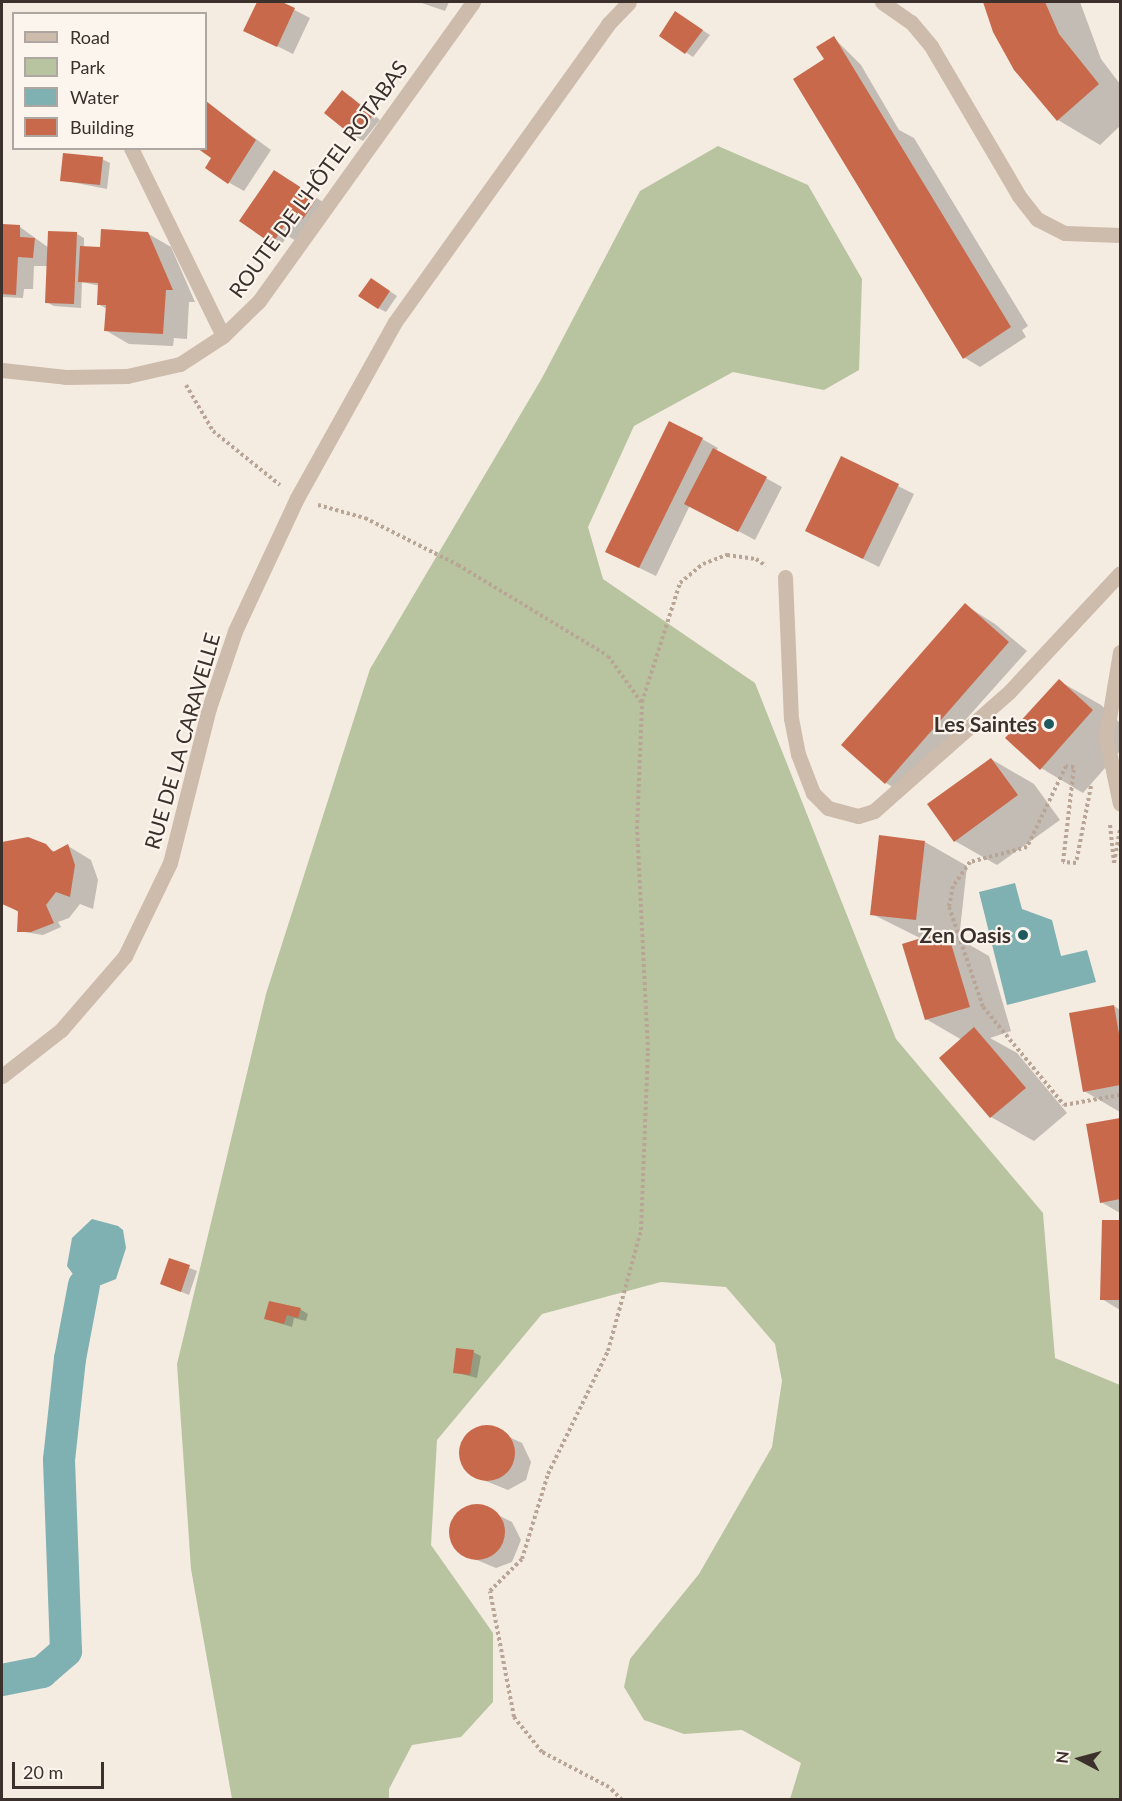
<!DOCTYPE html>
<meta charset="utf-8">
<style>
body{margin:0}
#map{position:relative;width:1122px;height:1801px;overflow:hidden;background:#f4ebe1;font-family:Lato,sans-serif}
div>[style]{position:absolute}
.green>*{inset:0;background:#b8c4a0}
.water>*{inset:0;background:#7fb0b2}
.shadow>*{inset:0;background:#0003}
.canal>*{height:32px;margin:-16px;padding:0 16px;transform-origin:16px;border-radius:16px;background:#7fb0b2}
.building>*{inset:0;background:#c8694b}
.round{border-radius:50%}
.path>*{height:4px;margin-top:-2px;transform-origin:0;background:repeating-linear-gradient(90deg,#b9a596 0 3px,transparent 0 6px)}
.minor>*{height:15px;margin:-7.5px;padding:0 7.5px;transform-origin:7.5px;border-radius:7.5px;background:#cdbbac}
.dots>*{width:16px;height:16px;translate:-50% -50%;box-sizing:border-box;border:3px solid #fbf5ee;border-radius:50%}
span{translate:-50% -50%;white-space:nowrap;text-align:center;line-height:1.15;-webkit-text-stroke:4.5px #fbf5ee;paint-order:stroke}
.street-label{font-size:21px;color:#3b302b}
.poi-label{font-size:21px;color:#3b302b;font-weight:700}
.right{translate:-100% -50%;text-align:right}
.frame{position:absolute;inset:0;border:3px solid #3b302b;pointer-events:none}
.legend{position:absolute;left:12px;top:12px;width:195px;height:138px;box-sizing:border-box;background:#fbf5ee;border:2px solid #aea6a0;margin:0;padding:8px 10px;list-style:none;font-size:18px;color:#3b302b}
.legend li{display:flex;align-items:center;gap:12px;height:30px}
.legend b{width:30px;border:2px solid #aea6a0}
.north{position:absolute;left:1050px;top:1729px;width:60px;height:60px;-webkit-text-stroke:4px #fbf5ee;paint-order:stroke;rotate:276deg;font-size:16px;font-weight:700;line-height:24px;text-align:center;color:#3b302b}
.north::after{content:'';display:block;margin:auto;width:21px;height:27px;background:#3b302b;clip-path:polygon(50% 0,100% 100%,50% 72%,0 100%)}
.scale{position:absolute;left:12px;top:1762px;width:92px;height:27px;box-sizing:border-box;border:3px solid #3b302b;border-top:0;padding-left:8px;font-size:18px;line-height:21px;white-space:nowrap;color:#3b302b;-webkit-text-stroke:4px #fbf5ee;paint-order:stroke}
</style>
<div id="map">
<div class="green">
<div style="clip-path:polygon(718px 146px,808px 185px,862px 279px,859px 370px,824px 390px,733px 372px,634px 426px,588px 527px,603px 579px,755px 683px,896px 1039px,1043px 1213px,1055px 1358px,1120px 1385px,1120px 1799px,790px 1799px,801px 1763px,742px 1730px,684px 1734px,644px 1720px,624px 1687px,630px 1659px,699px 1574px,772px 1447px,782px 1381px,775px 1344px,726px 1287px,661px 1282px,542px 1314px,437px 1440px,431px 1545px,493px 1633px,493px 1702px,461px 1737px,412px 1745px,389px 1789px,389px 1799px,232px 1799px,191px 1569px,177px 1364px,266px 994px,370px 669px,542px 378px,640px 191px)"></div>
</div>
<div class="water">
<div style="clip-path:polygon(1015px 883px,1022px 909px,1052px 920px,1061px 956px,1087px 950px,1096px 982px,1007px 1005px,979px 892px)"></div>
<div style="clip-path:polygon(92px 1219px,118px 1226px,123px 1230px,126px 1248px,116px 1279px,96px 1287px,78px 1281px,67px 1266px,72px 1238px)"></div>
</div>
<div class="shadow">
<div style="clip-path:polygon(259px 2px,279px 2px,310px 18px,293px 54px,245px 30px)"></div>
<div style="clip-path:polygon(419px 2px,449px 2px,445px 11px)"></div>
<div style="clip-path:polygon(984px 2px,1080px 2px,1101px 59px,1120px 84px,1120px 126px,1100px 145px,1058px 120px,994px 31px)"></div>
<div style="clip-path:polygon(682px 17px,710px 35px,693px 57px,661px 36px)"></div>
<div style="clip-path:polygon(834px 38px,861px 65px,899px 130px,914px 138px,1028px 326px,1022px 330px,1026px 337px,980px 367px,965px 358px,795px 79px,826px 60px)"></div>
<div style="clip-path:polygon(350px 96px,380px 120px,363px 141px,356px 137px)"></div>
<div style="clip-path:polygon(206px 102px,271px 150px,244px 191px,228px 182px,206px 148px)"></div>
<div style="clip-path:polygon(102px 159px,110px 163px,107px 189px,61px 180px)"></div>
<div style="clip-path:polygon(291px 181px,332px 208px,296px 241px,283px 233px,286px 238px,280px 247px,273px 242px)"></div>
<div style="clip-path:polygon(2px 225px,20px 227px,49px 248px,77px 234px,84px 238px,84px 248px,102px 249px,147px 233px,171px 247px,195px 302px,189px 302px,187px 339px,174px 338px,173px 346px,129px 344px,105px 330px,107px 309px,98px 304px,100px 286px,82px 282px,81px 308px,54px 306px,46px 302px,48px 266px,34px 266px,33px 289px,24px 289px,23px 298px,2px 297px)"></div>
<div style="clip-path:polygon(379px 284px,397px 296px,386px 312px,378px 308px)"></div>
<div style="clip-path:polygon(702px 439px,718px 448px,716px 451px,782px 487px,755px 540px,690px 505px,656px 576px,623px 560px)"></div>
<div style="clip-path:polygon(842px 458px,914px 494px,879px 567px,807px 531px)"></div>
<div style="clip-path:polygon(965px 605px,995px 624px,1027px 651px,901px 792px,886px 783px)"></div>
<div style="clip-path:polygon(1059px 681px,1101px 705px,1120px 723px,1120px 751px,1083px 793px,1041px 768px)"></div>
<div style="clip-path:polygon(991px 759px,1034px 784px,1060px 820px,997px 865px,955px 841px)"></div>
<div style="clip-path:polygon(23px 838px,56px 852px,68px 846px,91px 860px,98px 880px,93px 909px,80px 904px,69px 918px,58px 922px,61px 927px,43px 935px,18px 931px,20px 913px,2px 902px,2px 844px)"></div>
<div style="clip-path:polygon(925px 842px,967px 866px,959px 939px,989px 956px,1011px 1031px,990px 1038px,1017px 1053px,1067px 1113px,1034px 1141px,991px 1117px,941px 1058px,962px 1040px,926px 1019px,922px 939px,872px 914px)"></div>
<div style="clip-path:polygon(1114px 1006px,1120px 1010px,1120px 1112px,1084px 1091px)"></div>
<div style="clip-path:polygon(1120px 1120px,1120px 1213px,1101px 1202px,1088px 1125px)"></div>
<div style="clip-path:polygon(1103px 1221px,1120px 1222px,1120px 1310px,1102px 1299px)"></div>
<div style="clip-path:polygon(170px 1260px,197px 1271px,189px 1295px,162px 1284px)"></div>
<div style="clip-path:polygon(300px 1309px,308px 1314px,306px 1321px,294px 1318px,292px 1327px,266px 1319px)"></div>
<div style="clip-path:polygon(473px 1352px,481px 1356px,477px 1378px,454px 1372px)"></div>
<div style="clip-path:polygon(486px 1426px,522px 1443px,531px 1462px,526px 1480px,508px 1490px,471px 1475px,461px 1456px,467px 1436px)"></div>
<div style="clip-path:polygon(477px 1505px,512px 1522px,521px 1540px,512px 1562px,496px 1568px,460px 1553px,450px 1535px,458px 1513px)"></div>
</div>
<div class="canal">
<div style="left:2px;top:1680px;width:41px;rotate:-11.3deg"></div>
<div style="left:42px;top:1672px;width:32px;rotate:-41deg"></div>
<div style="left:66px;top:1651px;width:191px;rotate:-92.1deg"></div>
<div style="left:59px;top:1460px;width:102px;rotate:-83.8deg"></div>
<div style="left:70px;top:1359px;width:75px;rotate:-79.3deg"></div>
</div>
<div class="building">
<div style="clip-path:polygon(257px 2px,282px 2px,295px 8px,277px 47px,243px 31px)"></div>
<div style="clip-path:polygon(983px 2px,1045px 2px,1059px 34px,1099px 84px,1057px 121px,1014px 70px,993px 32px)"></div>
<div style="clip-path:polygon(675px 11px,703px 30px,685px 54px,659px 36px)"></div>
<div style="clip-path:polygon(834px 36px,1011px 327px,963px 359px,793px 79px,824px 59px,816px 47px)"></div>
<div style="clip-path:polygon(342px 90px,373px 115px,355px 138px,324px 113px)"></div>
<div style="clip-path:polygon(206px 101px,256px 140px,228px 184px,205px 168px,211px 158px,197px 148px,206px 148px)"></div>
<div style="clip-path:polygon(63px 153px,103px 157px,100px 185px,60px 181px)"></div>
<div style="clip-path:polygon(274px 170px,317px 198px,303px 219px,293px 213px,272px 244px,239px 221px)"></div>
<div style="clip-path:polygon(2px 224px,20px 225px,20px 237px,35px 238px,33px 258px,18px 257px,16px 295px,2px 294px)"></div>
<div style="clip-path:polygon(101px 229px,148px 232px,173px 290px,166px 290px,163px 334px,104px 331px,106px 305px,97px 305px,98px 283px,78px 282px,80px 246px,100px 247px)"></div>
<div style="clip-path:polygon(48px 231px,77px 232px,74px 304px,45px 303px)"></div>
<div style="clip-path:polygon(371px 278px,390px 291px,378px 309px,358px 296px)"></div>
<div style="clip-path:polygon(669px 421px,703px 438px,639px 568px,605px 552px)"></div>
<div style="clip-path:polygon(713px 448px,767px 477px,738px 532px,684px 504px)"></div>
<div style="clip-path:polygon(841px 456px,899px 484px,863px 559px,805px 531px)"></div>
<div style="clip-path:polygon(965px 603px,1009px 642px,885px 784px,841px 745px)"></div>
<div style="clip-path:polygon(1059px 679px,1093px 710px,1040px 770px,1005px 738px)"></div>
<div style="clip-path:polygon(991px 758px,1018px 795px,954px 842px,927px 804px)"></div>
<div style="clip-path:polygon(879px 835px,925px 841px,916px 920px,870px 915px)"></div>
<div style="clip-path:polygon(28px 837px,46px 844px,53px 852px,68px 844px,75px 865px,70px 897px,56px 892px,46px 905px,54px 923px,31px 932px,17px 932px,18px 911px,2px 904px,2px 842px)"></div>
<div style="clip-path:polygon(947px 930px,970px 1007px,925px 1020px,902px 944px)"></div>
<div style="clip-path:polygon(1114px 1005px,1120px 1040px,1120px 1085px,1083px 1092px,1069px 1013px)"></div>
<div style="clip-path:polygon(974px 1027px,1026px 1088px,990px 1118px,939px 1058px)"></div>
<div style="clip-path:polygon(1120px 1118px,1120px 1199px,1100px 1203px,1086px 1124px)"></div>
<div style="clip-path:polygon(1102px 1220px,1120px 1220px,1120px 1300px,1100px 1300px)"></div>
<div style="clip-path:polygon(169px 1258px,190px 1265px,181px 1292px,160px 1284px)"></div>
<div style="clip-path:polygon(269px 1301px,301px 1308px,298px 1318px,287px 1315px,284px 1324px,264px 1319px)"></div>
<div style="clip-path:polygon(456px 1348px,474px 1350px,470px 1375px,453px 1373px)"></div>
<div class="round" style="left:459px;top:1425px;width:56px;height:56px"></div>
<div class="round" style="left:449px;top:1504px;width:56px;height:56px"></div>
</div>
<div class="path">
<div style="left:186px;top:385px;width:53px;rotate:59.6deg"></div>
<div style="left:213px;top:431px;width:86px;rotate:38.9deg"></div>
<div style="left:318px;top:505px;width:49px;rotate:15.5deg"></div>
<div style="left:365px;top:518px;width:104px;rotate:26.8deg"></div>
<div style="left:458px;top:565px;width:175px;rotate:31.2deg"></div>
<div style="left:608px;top:656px;width:57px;rotate:54.3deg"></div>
<div style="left:1091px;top:786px;width:78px;rotate:101deg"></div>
<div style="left:1076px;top:863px;width:13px;rotate:-176deg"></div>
<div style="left:1063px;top:862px;width:96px;rotate:-83.4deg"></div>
<div style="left:1074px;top:767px;width:8px;rotate:-173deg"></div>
<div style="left:1066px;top:766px;width:90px;rotate:115.7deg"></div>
<div style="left:1027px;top:847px;width:59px;rotate:165.3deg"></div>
<div style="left:970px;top:862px;width:29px;rotate:125deg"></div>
<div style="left:953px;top:886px;width:21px;rotate:101deg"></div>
<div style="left:949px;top:907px;width:106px;rotate:71.2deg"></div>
<div style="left:983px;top:1007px;width:127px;rotate:50.4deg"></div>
<div style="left:1064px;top:1105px;width:57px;rotate:-10.1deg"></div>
<div style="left:1110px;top:825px;width:38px;rotate:84deg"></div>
<div style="left:1114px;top:863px;width:36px;rotate:-80deg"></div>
<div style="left:622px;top:1800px;width:18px;rotate:-135deg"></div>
<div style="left:609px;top:1787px;width:76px;rotate:-152.4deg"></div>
<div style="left:542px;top:1752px;width:45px;rotate:-128.7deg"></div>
<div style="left:514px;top:1717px;width:128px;rotate:-100.8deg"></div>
<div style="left:490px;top:1591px;width:45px;rotate:-45deg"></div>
<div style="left:522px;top:1559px;width:89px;rotate:-73deg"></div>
<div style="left:548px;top:1474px;width:137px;rotate:-64deg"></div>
<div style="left:608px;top:1351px;width:125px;rotate:-74.7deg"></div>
<div style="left:641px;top:1230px;width:179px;rotate:-87.8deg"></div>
<div style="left:648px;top:1051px;width:222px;rotate:-92.8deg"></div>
<div style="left:637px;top:829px;width:127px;rotate:-87.7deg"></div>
<div style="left:642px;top:702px;width:125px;rotate:-72.3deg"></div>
<div style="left:680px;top:583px;width:30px;rotate:-40deg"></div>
<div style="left:703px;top:564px;width:26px;rotate:-21deg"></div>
<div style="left:727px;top:555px;width:29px;rotate:8deg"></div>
<div style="left:756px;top:559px;width:12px;rotate:35deg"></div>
</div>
<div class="minor">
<div style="left:882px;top:2px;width:35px;rotate:35deg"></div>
<div style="left:911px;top:22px;width:31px;rotate:50deg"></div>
<div style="left:931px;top:46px;width:174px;rotate:59.6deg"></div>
<div style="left:1019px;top:196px;width:29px;rotate:52deg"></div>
<div style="left:1037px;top:219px;width:31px;rotate:27deg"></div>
<div style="left:1065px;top:233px;width:55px;rotate:2.1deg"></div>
<div style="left:131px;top:148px;width:209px;rotate:63.9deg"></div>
<div style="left:2px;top:370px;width:64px;rotate:6.2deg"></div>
<div style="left:66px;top:377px;width:61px;rotate:-0.9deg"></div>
<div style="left:127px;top:376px;width:54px;rotate:-12.8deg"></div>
<div style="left:180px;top:364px;width:51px;rotate:-33.1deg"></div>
<div style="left:223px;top:336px;width:50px;rotate:-44.2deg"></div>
<div style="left:259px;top:301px;width:368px;rotate:-54.4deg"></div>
<div style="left:785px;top:577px;width:141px;rotate:87.6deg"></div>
<div style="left:791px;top:718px;width:37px;rotate:79deg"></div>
<div style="left:798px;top:754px;width:42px;rotate:69deg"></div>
<div style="left:813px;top:793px;width:21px;rotate:45deg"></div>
<div style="left:828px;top:808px;width:31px;rotate:15deg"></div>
<div style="left:858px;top:816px;width:17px;rotate:-17deg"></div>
<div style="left:874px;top:811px;width:181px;rotate:-41.4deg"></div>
<div style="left:1010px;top:691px;width:161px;rotate:-47deg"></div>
<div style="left:1120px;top:652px;width:86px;rotate:99.4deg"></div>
<div style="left:1106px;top:737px;width:68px;rotate:78.2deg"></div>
<div style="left:2px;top:1076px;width:75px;rotate:-37.9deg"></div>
<div style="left:61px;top:1030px;width:98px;rotate:-49.1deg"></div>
<div style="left:125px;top:956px;width:103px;rotate:-64.2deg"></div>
<div style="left:170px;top:863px;width:160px;rotate:-75.9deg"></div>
<div style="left:209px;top:708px;width:81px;rotate:-71.3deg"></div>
<div style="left:235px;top:631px;width:147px;rotate:-65deg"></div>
<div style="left:297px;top:498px;width:201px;rotate:-60.9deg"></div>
<div style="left:395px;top:322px;width:366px;rotate:-54.4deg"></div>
<div style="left:608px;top:24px;width:30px;rotate:-46deg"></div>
</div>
<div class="dots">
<div style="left:1049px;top:724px;background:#1f5a5e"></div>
<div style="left:1023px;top:935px;background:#1f5a5e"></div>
</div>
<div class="street-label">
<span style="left:318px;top:179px;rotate:-54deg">ROUTE DE L'HÔTEL ROTABAS</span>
<span style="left:182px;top:741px;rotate:-74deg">RUE DE LA CARAVELLE</span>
</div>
<div class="poi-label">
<span class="right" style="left:1037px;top:724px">Les Saintes</span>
<span class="right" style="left:1011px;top:935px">Zen Oasis</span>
</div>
<div class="frame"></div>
<ul class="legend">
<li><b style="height:8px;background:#cdbbac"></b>Road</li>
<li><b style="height:16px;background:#b8c4a0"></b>Park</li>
<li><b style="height:16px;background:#7fb0b2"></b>Water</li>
<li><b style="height:16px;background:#c8694b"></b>Building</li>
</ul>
<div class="north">N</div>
<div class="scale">20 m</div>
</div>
